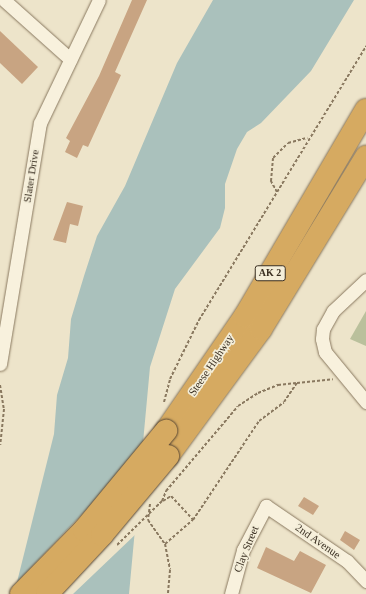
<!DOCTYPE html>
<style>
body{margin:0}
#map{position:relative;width:366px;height:594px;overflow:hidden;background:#ede4ca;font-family:Georgia,serif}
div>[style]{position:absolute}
.cemetery>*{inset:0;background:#bac09c}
.water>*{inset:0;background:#aac1bc}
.pier>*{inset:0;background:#ede4ca}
.building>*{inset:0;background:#c8a482}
.path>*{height:2px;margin-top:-1px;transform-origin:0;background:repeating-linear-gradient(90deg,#89785f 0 3px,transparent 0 5px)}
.roads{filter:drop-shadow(0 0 1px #89785f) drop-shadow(0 0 1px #89785f)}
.street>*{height:13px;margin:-6.5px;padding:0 6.5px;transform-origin:6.5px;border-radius:6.5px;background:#f8f1dd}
.highway>*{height:22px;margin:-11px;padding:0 11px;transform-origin:11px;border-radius:11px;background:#d6aa61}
.path-bridge>*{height:2px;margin-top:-1px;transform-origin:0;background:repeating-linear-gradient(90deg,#89785f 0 3px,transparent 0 5px)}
.bridges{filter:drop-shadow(0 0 1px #574633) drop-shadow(0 0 1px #574633)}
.highway-bridge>*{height:22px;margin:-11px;padding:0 11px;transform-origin:11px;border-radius:11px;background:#d6aa61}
span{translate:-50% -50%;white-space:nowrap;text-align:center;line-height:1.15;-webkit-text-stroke:3.5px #f4eed9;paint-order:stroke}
.shield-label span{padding:1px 3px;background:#f4eed9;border:1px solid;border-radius:3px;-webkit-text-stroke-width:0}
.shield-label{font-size:10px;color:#3a2f22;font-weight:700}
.street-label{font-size:11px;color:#3a2f22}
</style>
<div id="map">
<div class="cemetery">
<div style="clip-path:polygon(366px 311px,366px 346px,350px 339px)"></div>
</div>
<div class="water">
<div style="clip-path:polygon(213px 0,354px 0,311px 71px,261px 123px,247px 132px,237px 149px,225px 184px,225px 208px,220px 228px,175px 289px,150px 367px,129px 594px,14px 594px,54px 434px,57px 395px,68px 358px,71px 319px,84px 276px,97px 236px,125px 186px,177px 63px)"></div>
</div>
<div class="pier">
<div style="clip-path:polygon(143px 442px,137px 533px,73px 594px,12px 594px,13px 586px,87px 509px)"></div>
</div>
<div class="building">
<div style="clip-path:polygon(132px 0,147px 0,115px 72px,121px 75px,88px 147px,83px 145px,77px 158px,65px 152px,70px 141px,66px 138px,99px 76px)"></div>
<div style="clip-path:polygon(0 31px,38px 67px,22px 84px,0 63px)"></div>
<div style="clip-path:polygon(67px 202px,83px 206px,78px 226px,70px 224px,66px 243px,53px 240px)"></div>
<div style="clip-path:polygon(304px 497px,319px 506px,313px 515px,298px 506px)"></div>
<div style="clip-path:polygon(345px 531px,360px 540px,354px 550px,340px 540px)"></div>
<div style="clip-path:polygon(266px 547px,294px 561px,300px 551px,326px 565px,311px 593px,257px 568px)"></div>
</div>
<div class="path">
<div style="left:277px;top:192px;width:13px;rotate:-119deg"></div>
<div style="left:271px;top:181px;width:23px;rotate:-85deg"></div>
<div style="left:273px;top:158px;width:21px;rotate:-45deg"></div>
<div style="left:288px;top:143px;width:20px;rotate:-15deg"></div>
<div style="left:0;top:385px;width:24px;rotate:81deg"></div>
<div style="left:4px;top:409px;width:36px;rotate:96deg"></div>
<div style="left:164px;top:402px;width:24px;rotate:-75deg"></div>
<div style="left:170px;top:379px;width:66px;rotate:-63.8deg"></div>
<div style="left:199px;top:320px;width:321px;rotate:-58.6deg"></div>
<div style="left:162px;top:501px;width:11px;rotate:-68deg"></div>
<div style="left:166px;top:491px;width:111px;rotate:-49.7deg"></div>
<div style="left:238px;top:406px;width:24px;rotate:-33deg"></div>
<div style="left:258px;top:393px;width:22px;rotate:-22deg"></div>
<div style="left:278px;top:385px;width:18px;rotate:-6deg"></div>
<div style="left:163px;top:501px;width:9px;rotate:-32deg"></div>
<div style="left:171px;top:496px;width:33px;rotate:47deg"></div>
<div style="left:150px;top:504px;width:16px;rotate:97deg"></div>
<div style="left:148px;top:520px;width:29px;rotate:55deg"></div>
<div style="left:165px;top:544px;width:26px;rotate:79deg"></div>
<div style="left:170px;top:570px;width:24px;rotate:95deg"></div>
<div style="left:165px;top:544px;width:37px;rotate:-41deg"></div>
<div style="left:193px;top:520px;width:119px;rotate:-56.3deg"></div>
<div style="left:259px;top:421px;width:31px;rotate:-37deg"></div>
<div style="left:284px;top:402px;width:23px;rotate:-56deg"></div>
<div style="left:297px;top:383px;width:36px;rotate:-6deg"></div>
</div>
<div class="roads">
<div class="street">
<div style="left:4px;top:0;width:89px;rotate:41.8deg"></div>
<div style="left:366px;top:280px;width:45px;rotate:136.8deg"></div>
<div style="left:333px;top:311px;width:21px;rotate:119deg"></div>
<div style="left:323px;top:329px;width:10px;rotate:96deg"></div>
<div style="left:322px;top:339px;width:13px;rotate:77deg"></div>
<div style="left:325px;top:352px;width:65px;rotate:50.6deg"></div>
<div style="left:0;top:364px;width:244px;rotate:-80.6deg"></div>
<div style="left:40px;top:123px;width:136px;rotate:-64.4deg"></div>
<div style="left:231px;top:594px;width:46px;rotate:-74.7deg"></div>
<div style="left:243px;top:550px;width:50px;rotate:-62.4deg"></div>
<div style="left:266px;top:506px;width:98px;rotate:34.2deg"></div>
<div style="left:347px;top:561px;width:28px;rotate:46deg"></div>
</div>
<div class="highway">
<div style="left:166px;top:431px;width:140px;rotate:-55.5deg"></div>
<div style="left:245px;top:316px;width:239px;rotate:-59.6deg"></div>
<div style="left:168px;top:456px;width:157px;rotate:-53.8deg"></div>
<div style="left:261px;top:329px;width:202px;rotate:-58.6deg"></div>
</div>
</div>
<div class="path-bridge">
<div style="left:117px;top:545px;width:63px;rotate:-44.4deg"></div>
</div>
<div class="bridges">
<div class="highway-bridge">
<div style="left:21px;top:594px;width:90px;rotate:-45.5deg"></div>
<div style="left:84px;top:530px;width:129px;rotate:-50.4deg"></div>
<div style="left:47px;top:594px;width:81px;rotate:-47deg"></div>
<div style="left:102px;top:535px;width:103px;rotate:-50.1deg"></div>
</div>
</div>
<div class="shield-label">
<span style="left:270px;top:273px">AK 2</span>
</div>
<div class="street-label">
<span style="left:31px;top:176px;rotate:-81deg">Slater Drive</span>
<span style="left:211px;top:365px;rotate:-56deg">Steese Highway</span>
<span style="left:318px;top:541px;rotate:35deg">2nd Avenue</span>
<span style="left:246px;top:549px;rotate:-68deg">Clay Street</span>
</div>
</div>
